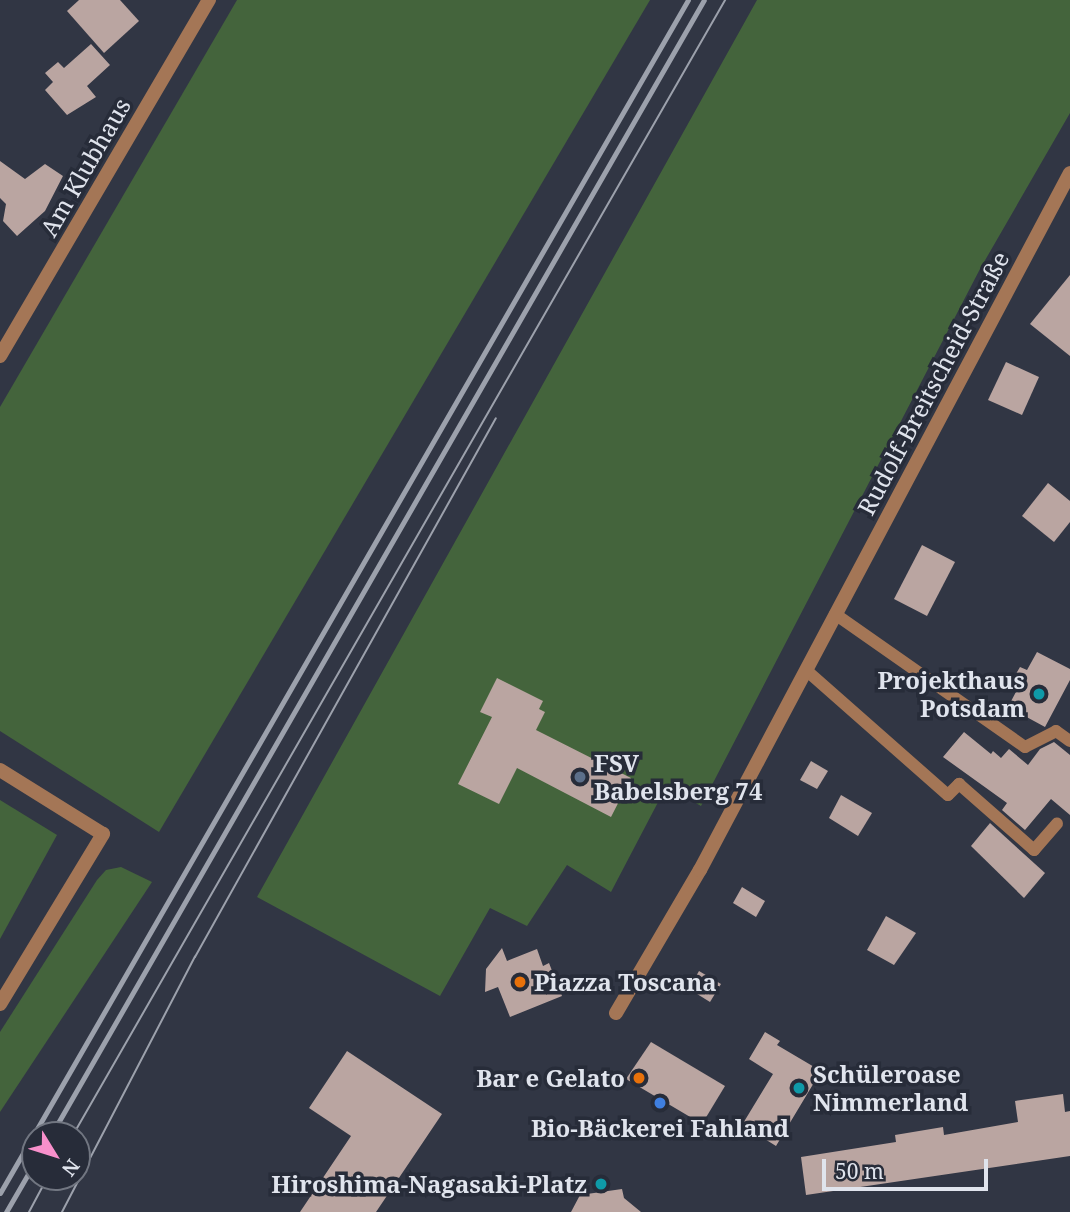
<!DOCTYPE html>
<meta charset="utf-8">
<style>
body{margin:0}
#map{position:relative;width:1070px;height:1212px;overflow:hidden;background:#313644;font-family:"Noto Serif",serif}
div>[style]{position:absolute}
.green>*{inset:0;background:#44643c}
.building>*{inset:0;background:#baa5a1}
.service>*{height:12px;margin:-6px;padding:0 6px;transform-origin:6px;border-radius:6px;background:#a47656}
.minor>*{height:14px;margin:-7px;padding:0 7px;transform-origin:7px;border-radius:7px;background:#a47656}
.tertiary>*{height:14px;margin:-7px;padding:0 7px;transform-origin:7px;border-radius:7px;background:#a47656}
.tram>*{height:2px;margin:-1px;padding:0 1px;transform-origin:1px;border-radius:1px;background:#9ca1ac}
.rail>*{height:5px;margin:-2.5px;padding:0 2.5px;transform-origin:2.5px;border-radius:2.5px;background:#9ca1ac}
.dots>*{width:19px;height:19px;translate:-50% -50%;box-sizing:border-box;border:4px solid #272c39;border-radius:50%}
span{translate:-50% -50%;white-space:nowrap;text-align:center;line-height:1.15;-webkit-text-stroke:7px #272c39;paint-order:stroke}
.street-label{font-size:24px;color:#e0e4ed}
.poi-label{font-size:24px;color:#e0e4ed;font-weight:700}
.right{translate:-100% -50%;text-align:right}
.left{translate:0 -50%;text-align:left}
.north{position:absolute;left:21px;top:1121px;width:70px;height:70px;box-sizing:border-box;background:#272c39;border:2px solid #717681;border-radius:50%;rotate:128deg;font-size:19px;font-weight:700;line-height:28px;text-align:center;color:#e0e4ed}
.north::after{content:'';display:block;margin:auto;width:24px;height:32px;background:#f890cb;clip-path:polygon(50% 0,100% 100%,50% 72%,0 100%)}
.scale{position:absolute;left:822px;top:1159px;width:166px;height:32px;box-sizing:border-box;border:4px solid #e0e4ed;border-top:0;padding-left:9px;font-size:21px;line-height:24px;white-space:nowrap;color:#e0e4ed;-webkit-text-stroke:5px #272c39;paint-order:stroke}
</style>
<div id="map">
<div class="green">
<div style="clip-path:polygon(237px 0,650px 0,159px 832px,0 731px,0 407px)"></div>
<div style="clip-path:polygon(757px 0,1070px 0,1070px 113px,980px 269px,701px 806px,666px 787px,611px 892px,567px 865px,527px 926px,490px 908px,440px 996px,257px 897px)"></div>
<div style="clip-path:polygon(0 800px,57px 835px,0 939px)"></div>
<div style="clip-path:polygon(121px 867px,152px 882px,0 1112px,0 1032px,97px 880px,106px 870px)"></div>
</div>
<div class="building">
<div style="clip-path:polygon(79px 0,120px 0,139px 21px,104px 53px,67px 11px)"></div>
<div style="clip-path:polygon(91px 44px,110px 65px,87px 86px,96px 97px,67px 115px,45px 90px,53px 82px,45px 73px,58px 62px,64px 68px)"></div>
<div style="clip-path:polygon(0 161px,25px 179px,45px 164px,63px 176px,45px 211px,17px 236px,3px 221px,6px 204px,0 198px)"></div>
<div style="clip-path:polygon(1070px 275px,1070px 356px,1030px 324px)"></div>
<div style="clip-path:polygon(1006px 362px,1039px 377px,1022px 415px,988px 400px)"></div>
<div style="clip-path:polygon(1048px 483px,1070px 501px,1070px 522px,1054px 542px,1022px 516px)"></div>
<div style="clip-path:polygon(922px 545px,955px 562px,927px 616px,894px 599px)"></div>
<div style="clip-path:polygon(1037px 652px,1070px 669px,1070px 680px,1045px 727px,1008px 707px,1018px 688px,1010px 684px,1020px 667px,1027px 670px)"></div>
<div style="clip-path:polygon(497px 678px,543px 701px,539px 709px,545px 712px,536px 730px,631px 778px,611px 817px,517px 768px,499px 804px,458px 784px,492px 717px,480px 712px)"></div>
<div style="clip-path:polygon(964px 732px,991px 754px,993px 751px,1001px 758px,1009px 749px,1028px 765px,1040px 749px,1054px 742px,1070px 755px,1070px 815px,1051px 799px,1025px 830px,1002px 810px,1007px 803px,943px 757px)"></div>
<div style="clip-path:polygon(811px 761px,828px 771px,817px 789px,800px 780px)"></div>
<div style="clip-path:polygon(841px 795px,872px 813px,858px 836px,829px 818px)"></div>
<div style="clip-path:polygon(990px 823px,1045px 873px,1024px 898px,971px 846px)"></div>
<div style="clip-path:polygon(742px 887px,765px 901px,756px 917px,733px 903px)"></div>
<div style="clip-path:polygon(886px 916px,916px 933px,894px 965px,867px 950px)"></div>
<div style="clip-path:polygon(502px 948px,507px 961px,537px 949px,543px 966px,549px 963px,562px 996px,510px 1017px,498px 987px,485px 992px,486px 969px)"></div>
<div style="clip-path:polygon(699px 971px,721px 984px,710px 1002px,689px 989px)"></div>
<div style="clip-path:polygon(765px 1032px,780px 1041px,777px 1045px,821px 1071px,776px 1146px,742px 1125px,773px 1074px,749px 1059px)"></div>
<div style="clip-path:polygon(651px 1042px,725px 1086px,702px 1124px,626px 1079px)"></div>
<div style="clip-path:polygon(347px 1051px,442px 1114px,376px 1212px,300px 1212px,351px 1136px,309px 1108px)"></div>
<div style="clip-path:polygon(1063px 1094px,1065px 1112px,1070px 1111px,1070px 1156px,806px 1195px,801px 1157px,896px 1142px,895px 1135px,943px 1127px,944px 1135px,1018px 1122px,1015px 1101px)"></div>
<div style="clip-path:polygon(622px 1189px,624px 1198px,641px 1212px,571px 1212px,580px 1195px)"></div>
</div>
<div class="service">
<div style="left:835px;top:614px;width:232px;rotate:35deg"></div>
<div style="left:1025px;top:747px;width:35px;rotate:-27deg"></div>
<div style="left:1056px;top:731px;width:17px;rotate:36deg"></div>
<div style="left:806px;top:670px;width:189px;rotate:41.4deg"></div>
<div style="left:948px;top:795px;width:16px;rotate:-45deg"></div>
<div style="left:959px;top:784px;width:100px;rotate:41.3deg"></div>
<div style="left:1034px;top:850px;width:35px;rotate:-49deg"></div>
</div>
<div class="minor">
<div style="left:0;top:356px;width:413px;rotate:-59.6deg"></div>
<div style="left:0;top:1004px;width:199px;rotate:-58.8deg"></div>
</div>
<div class="tertiary">
<div style="left:0;top:770px;width:121px;rotate:31.9deg"></div>
<div style="left:616px;top:1013px;width:166px;rotate:-59.6deg"></div>
<div style="left:700px;top:870px;width:789px;rotate:-62.04deg"></div>
</div>
<div class="tram">
<div style="left:73px;top:1135px;width:1309px;rotate:-60.12deg"></div>
<div style="left:29px;top:1212px;width:40px;rotate:-62deg"></div>
<div style="left:62px;top:1212px;width:288px;rotate:-62.5deg"></div>
<div style="left:195px;top:957px;width:617px;rotate:-60.82deg"></div>
</div>
<div class="rail">
<div style="left:51px;top:1135px;width:1309px;rotate:-60.09deg"></div>
<div style="left:0;top:1193px;width:1377px;rotate:-60.03deg"></div>
<div style="left:6px;top:1212px;width:58px;rotate:-59.9deg"></div>
</div>
<div class="dots">
<div style="left:1039px;top:694px;background:#0f9aa8"></div>
<div style="left:580px;top:777px;background:#5c6f8a"></div>
<div style="left:520px;top:982px;background:#e8710a"></div>
<div style="left:639px;top:1078px;background:#e8710a"></div>
<div style="left:799px;top:1088px;background:#0f9aa8"></div>
<div style="left:660px;top:1103px;background:#3f7fe0"></div>
<div style="left:601px;top:1184px;background:#0f9aa8"></div>
</div>
<div class="street-label">
<span style="left:85px;top:167px;rotate:-60deg">Am Klubhaus</span>
<span style="left:933px;top:383px;rotate:-62deg">Rudolf-Breitscheid-Straße</span>
</div>
<div class="poi-label">
<span class="right" style="left:1025px;top:694px">Projekthaus<br>Potsdam</span>
<span class="left" style="left:594px;top:777px">FSV<br>Babelsberg 74</span>
<span class="left" style="left:534px;top:982px">Piazza Toscana</span>
<span class="left" style="left:813px;top:1088px">Schüleroase<br>Nimmerland</span>
<span class="right" style="left:625px;top:1078px">Bar e Gelato</span>
<span style="left:660px;top:1128px">Bio-Bäckerei Fahland</span>
<span class="right" style="left:587px;top:1184px">Hiroshima-Nagasaki-Platz</span>
</div>
<div class="north">N</div>
<div class="scale">50 m</div>
</div>
